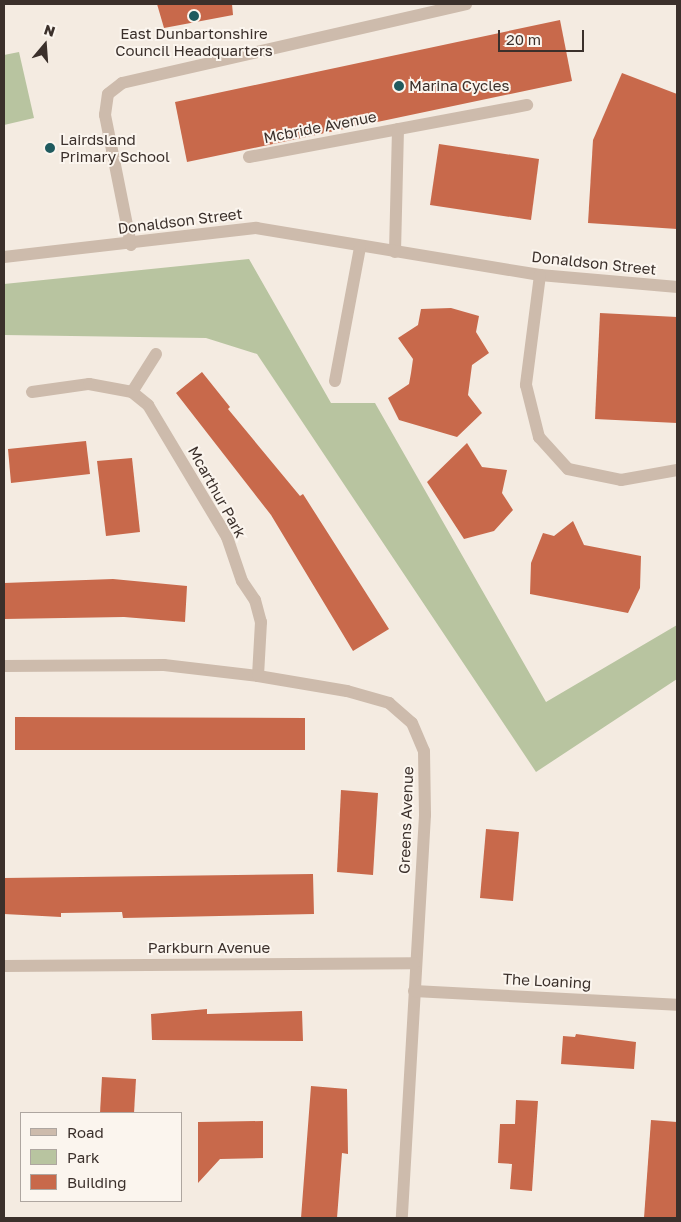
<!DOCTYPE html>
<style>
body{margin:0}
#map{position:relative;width:681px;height:1222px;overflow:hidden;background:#f4ebe1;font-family:"Golos Text",sans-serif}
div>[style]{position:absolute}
.green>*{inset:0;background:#b8c4a0}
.building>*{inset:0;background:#c8694b}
.minor>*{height:12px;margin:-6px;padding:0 6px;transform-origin:6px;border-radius:6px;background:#cdbbac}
.dots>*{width:14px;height:14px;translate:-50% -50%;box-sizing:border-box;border:2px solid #fbf5ee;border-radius:50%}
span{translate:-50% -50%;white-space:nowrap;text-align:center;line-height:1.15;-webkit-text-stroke:4px #fbf5ee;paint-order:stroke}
.poi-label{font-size:15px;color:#3b302b}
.left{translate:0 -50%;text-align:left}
.street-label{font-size:15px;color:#3b302b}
.frame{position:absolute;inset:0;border:5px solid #3b302b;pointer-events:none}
.legend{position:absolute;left:20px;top:1112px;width:162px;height:90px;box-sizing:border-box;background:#fbf5ee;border:1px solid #aea6a0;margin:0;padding:6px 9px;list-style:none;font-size:15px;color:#3b302b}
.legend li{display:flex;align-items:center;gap:10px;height:25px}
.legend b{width:25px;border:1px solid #aea6a0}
.north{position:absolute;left:20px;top:20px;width:50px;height:50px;-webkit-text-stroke:4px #fbf5ee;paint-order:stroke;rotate:18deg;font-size:14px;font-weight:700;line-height:20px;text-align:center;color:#3b302b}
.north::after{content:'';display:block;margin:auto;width:18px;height:22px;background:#3b302b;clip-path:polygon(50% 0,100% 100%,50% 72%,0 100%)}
.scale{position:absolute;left:498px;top:30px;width:86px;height:22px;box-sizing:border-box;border:2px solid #3b302b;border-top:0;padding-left:6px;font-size:15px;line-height:18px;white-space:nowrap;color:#3b302b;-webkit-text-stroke:4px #fbf5ee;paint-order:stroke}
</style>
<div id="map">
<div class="green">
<div style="clip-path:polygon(19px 52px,34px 118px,4px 125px,4px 55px)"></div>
<div style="clip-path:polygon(249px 259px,331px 403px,375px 403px,546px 702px,677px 625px,677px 679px,536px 772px,257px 354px,206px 338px,4px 335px,4px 284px)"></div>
</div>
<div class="building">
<div style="clip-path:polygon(157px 4px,232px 4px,233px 15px,164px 28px)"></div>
<div style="clip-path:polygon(560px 20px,572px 81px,187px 162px,175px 102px)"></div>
<div style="clip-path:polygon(622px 73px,677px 94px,677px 229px,588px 223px,593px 140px)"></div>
<div style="clip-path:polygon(439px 144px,539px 159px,531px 220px,430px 205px)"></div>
<div style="clip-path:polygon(451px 308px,479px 316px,476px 332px,489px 353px,472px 365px,468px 395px,482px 413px,457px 437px,399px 420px,388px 398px,409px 384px,411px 373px,413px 359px,398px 338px,418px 325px,421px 309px)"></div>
<div style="clip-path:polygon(600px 313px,677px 317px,677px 423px,595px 419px)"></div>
<div style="clip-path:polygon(202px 372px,230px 407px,228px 409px,300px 496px,303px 494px,389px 629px,353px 651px,271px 515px,176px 393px)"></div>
<div style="clip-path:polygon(86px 441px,90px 474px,11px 483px,8px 449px)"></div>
<div style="clip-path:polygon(467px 443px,482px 467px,507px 470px,502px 493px,513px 510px,494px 531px,464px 539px,427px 482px)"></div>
<div style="clip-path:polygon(132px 458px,140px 532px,106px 536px,97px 461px)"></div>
<div style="clip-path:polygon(573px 521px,584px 545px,641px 556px,640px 588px,628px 613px,530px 594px,531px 563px,543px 533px,554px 536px)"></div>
<div style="clip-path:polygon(113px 579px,187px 586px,185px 622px,124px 617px,4px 619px,4px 583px)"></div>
<div style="clip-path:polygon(15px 717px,305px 718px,305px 750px,15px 750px)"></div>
<div style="clip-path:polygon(341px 790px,378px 793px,373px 875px,337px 872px)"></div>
<div style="clip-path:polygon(486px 829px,519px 832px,513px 901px,480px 898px)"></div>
<div style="clip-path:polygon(313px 874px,314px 914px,123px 918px,122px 912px,61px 913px,61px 917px,4px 914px,4px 878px)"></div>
<div style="clip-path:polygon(207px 1009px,207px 1014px,302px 1011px,303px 1041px,152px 1040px,151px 1014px)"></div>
<div style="clip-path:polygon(576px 1034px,636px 1042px,634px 1069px,561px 1064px,563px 1036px,575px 1037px)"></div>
<div style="clip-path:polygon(102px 1077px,136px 1079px,134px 1113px,100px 1113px)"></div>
<div style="clip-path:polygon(311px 1086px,347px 1089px,348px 1154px,342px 1153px,337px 1218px,301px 1218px)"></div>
<div style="clip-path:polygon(516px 1100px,538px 1101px,532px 1191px,510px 1189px,512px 1164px,498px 1163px,500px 1124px,515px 1124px)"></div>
<div style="clip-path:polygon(651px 1120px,677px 1122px,677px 1218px,644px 1218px)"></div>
<div style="clip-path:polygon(263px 1121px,263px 1158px,220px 1159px,198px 1183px,198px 1122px)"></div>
</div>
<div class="minor">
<div style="left:249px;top:157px;width:283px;rotate:-10.6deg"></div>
<div style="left:131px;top:245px;width:133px;rotate:-101.3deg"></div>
<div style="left:105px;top:115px;width:21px;rotate:-82deg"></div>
<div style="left:108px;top:94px;width:18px;rotate:-38deg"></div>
<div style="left:122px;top:83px;width:353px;rotate:-12.9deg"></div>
<div style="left:395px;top:252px;width:123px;rotate:-88.6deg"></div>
<div style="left:4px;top:257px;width:254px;rotate:-6.6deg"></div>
<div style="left:256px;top:228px;width:288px;rotate:9.4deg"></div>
<div style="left:540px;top:275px;width:138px;rotate:5deg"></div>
<div style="left:540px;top:275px;width:111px;rotate:97.3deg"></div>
<div style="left:526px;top:385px;width:54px;rotate:76deg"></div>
<div style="left:539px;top:437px;width:43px;rotate:47.8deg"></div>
<div style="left:568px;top:469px;width:54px;rotate:11.7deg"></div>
<div style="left:621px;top:480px;width:57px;rotate:-10.1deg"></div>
<div style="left:335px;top:381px;width:136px;rotate:-79.4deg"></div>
<div style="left:32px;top:392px;width:58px;rotate:-8deg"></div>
<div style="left:89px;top:384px;width:44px;rotate:10.5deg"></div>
<div style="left:132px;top:392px;width:21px;rotate:39deg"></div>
<div style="left:148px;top:405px;width:154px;rotate:59.1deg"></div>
<div style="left:227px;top:537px;width:46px;rotate:71.2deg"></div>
<div style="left:242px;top:581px;width:23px;rotate:56deg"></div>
<div style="left:255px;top:600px;width:23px;rotate:75deg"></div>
<div style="left:261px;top:622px;width:54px;rotate:93.2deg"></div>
<div style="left:132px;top:392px;width:45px;rotate:-57.7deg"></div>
<div style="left:4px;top:666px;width:160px;rotate:-0.4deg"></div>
<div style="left:164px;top:665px;width:95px;rotate:6.7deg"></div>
<div style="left:258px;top:676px;width:90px;rotate:9.6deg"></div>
<div style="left:347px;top:691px;width:44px;rotate:15.9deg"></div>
<div style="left:389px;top:703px;width:30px;rotate:41deg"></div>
<div style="left:412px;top:723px;width:30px;rotate:67deg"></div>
<div style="left:424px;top:751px;width:64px;rotate:89.1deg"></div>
<div style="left:425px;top:815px;width:404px;rotate:93.3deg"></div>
<div style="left:4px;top:966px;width:410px;rotate:-0.4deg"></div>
<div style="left:414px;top:991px;width:263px;rotate:3deg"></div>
</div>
<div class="dots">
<div style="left:194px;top:16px;background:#1f5a5e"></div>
<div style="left:399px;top:86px;background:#1f5a5e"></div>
<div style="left:50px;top:148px;background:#1f5a5e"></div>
</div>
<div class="poi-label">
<span style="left:194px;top:42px">East Dunbartonshire<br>Council Headquarters</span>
<span class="left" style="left:409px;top:86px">Marina Cycles</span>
<span class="left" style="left:60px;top:148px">Lairdsland<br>Primary School</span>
</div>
<div class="street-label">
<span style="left:320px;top:127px;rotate:-11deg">Mcbride Avenue</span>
<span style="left:180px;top:221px;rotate:-7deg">Donaldson Street</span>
<span style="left:594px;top:263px;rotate:6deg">Donaldson Street</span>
<span style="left:217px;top:492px;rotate:61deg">Mcarthur Park</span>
<span style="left:406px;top:820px;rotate:-88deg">Greens Avenue</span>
<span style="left:209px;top:948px">Parkburn Avenue</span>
<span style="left:547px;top:981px;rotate:3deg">The Loaning</span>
</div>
<div class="frame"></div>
<ul class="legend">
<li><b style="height:6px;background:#cdbbac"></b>Road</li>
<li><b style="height:14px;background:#b8c4a0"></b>Park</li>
<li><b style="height:14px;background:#c8694b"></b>Building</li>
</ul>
<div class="north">N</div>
<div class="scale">20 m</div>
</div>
